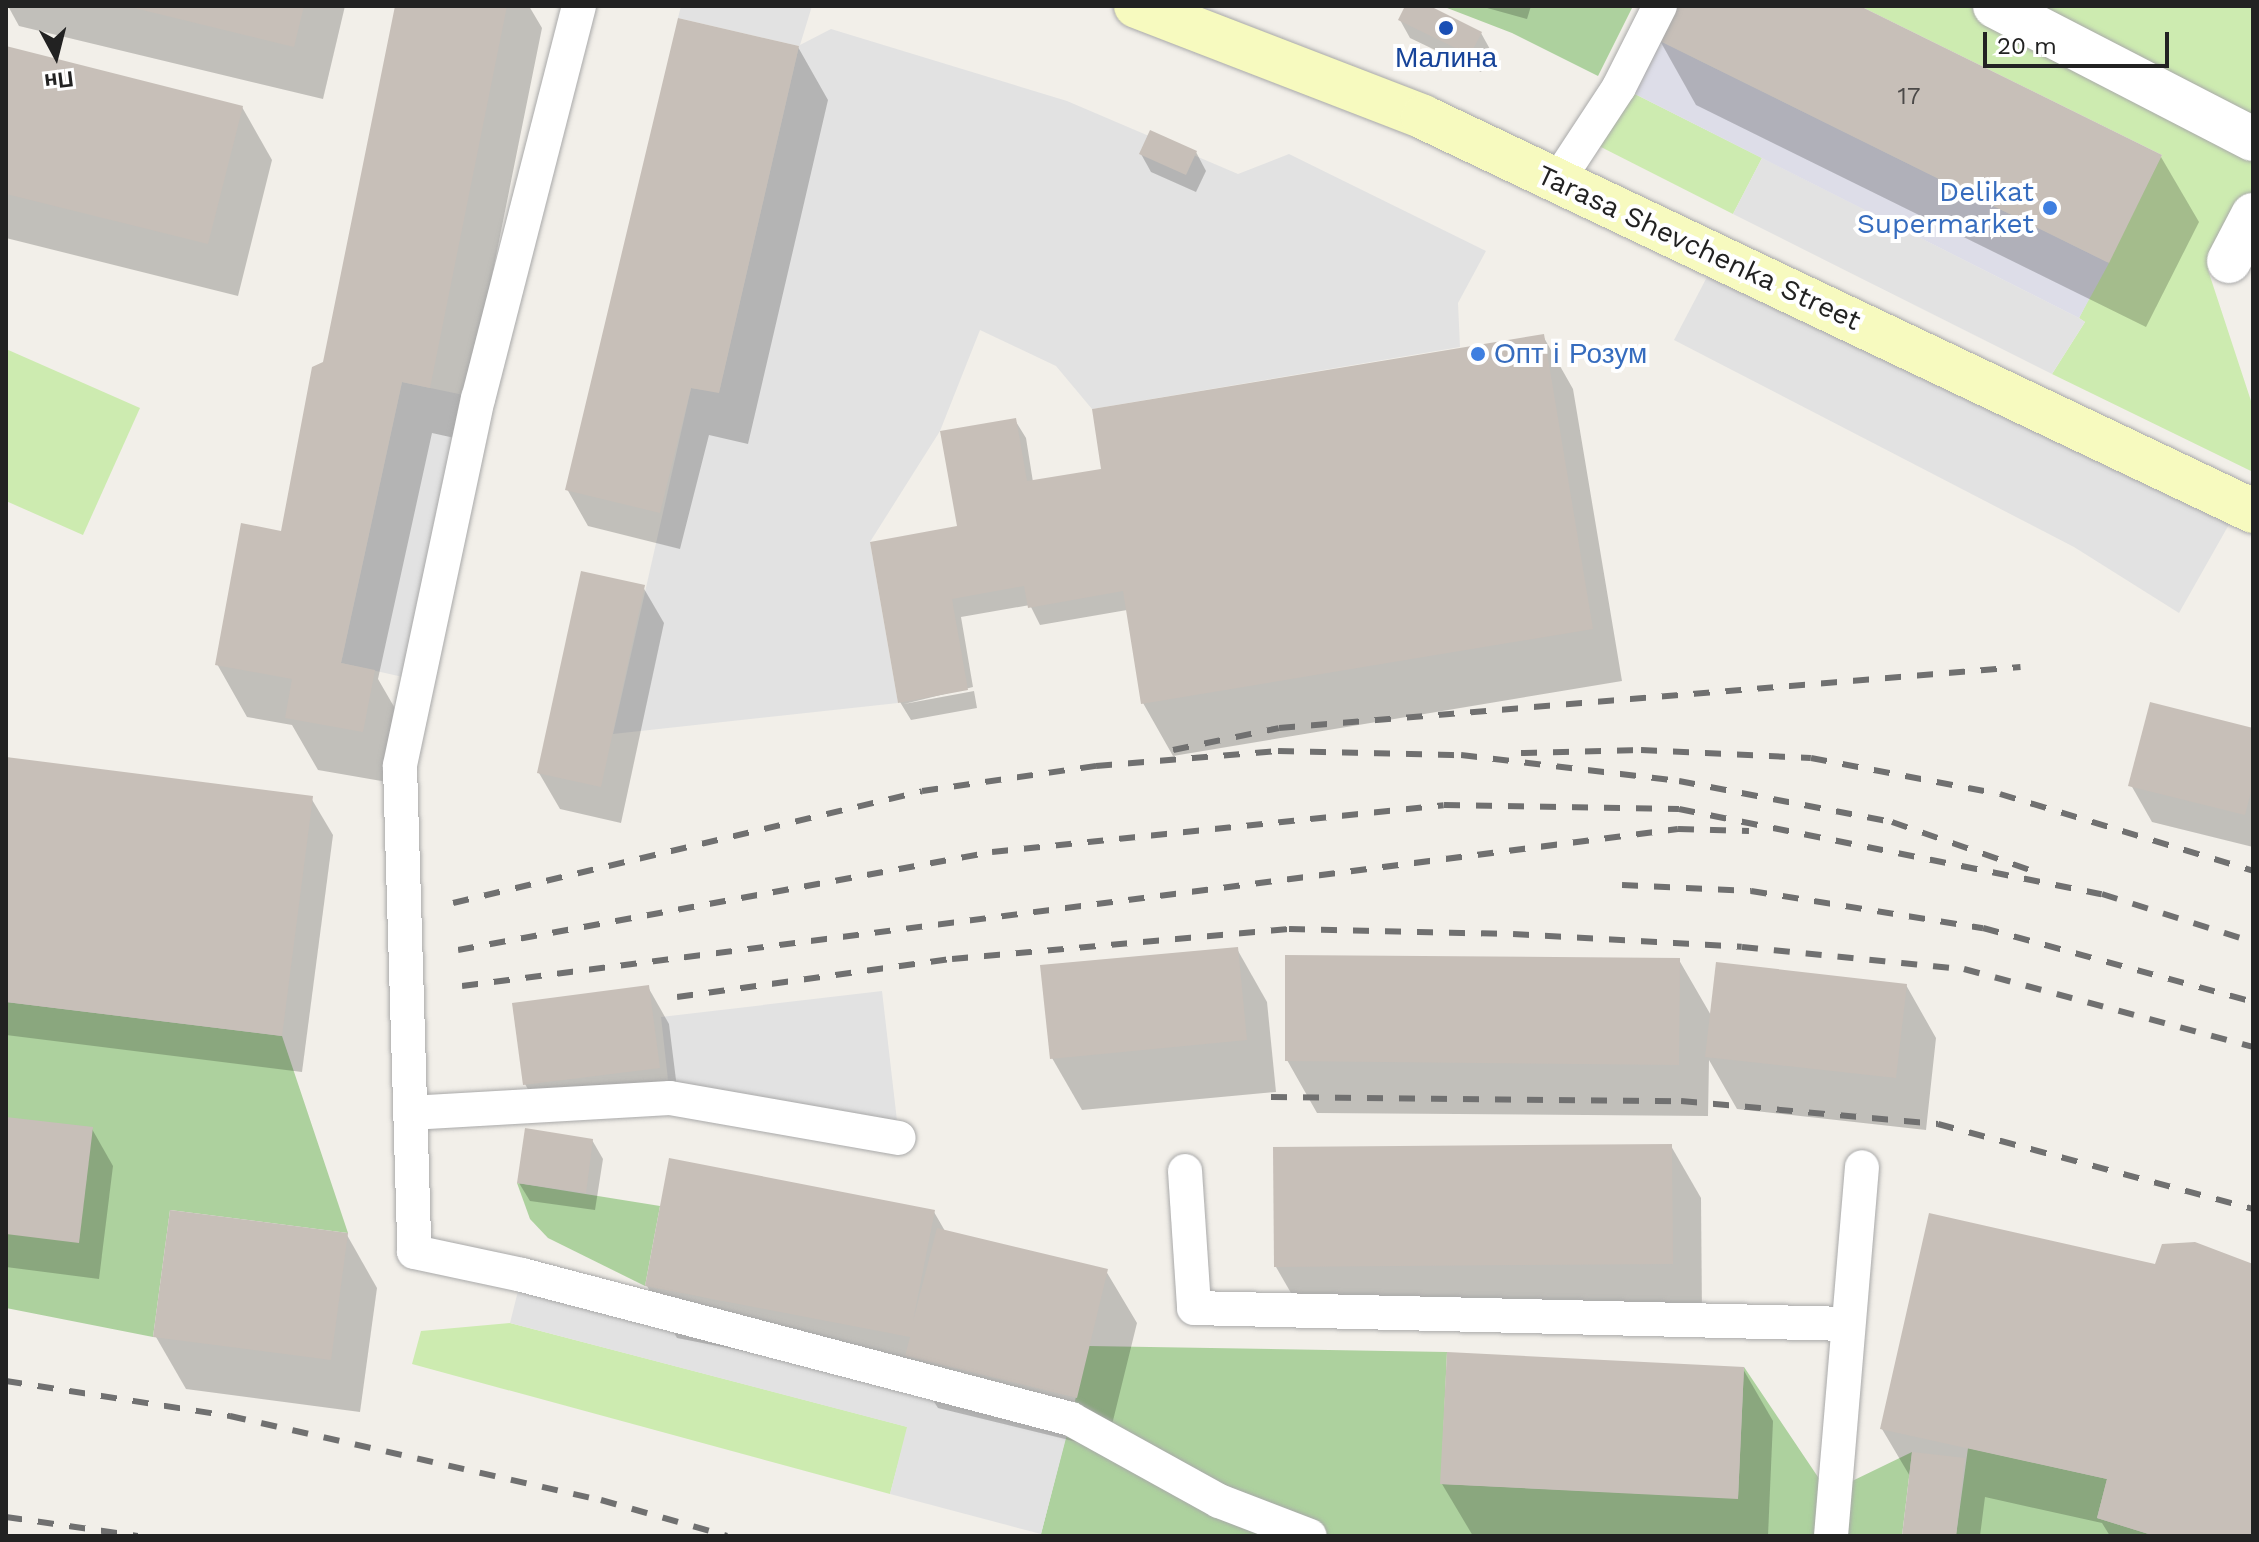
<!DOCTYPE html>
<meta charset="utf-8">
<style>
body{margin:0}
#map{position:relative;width:2259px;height:1542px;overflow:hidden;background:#f2efe9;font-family:"Work Sans",sans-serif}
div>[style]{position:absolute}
.grass>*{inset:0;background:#cdebb0}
.forest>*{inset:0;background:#add19e}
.parking>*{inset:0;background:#e2e2e2}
.plaza>*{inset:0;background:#dddde8}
.shadow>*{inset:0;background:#0003}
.building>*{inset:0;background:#c7bfb8}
.roads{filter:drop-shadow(0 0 2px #a9a9a9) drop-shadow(0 0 2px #a9a9a9)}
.lane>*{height:34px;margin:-17px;padding:0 17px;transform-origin:17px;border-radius:17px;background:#fff}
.street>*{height:44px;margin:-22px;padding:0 22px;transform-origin:22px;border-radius:22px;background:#fff}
.secondary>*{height:44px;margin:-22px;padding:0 22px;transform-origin:22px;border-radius:22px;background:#f7fabf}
.rail>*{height:6px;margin-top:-3px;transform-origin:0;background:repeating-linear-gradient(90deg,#707070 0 16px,transparent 0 32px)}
.dots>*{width:22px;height:22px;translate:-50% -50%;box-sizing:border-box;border:4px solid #fff;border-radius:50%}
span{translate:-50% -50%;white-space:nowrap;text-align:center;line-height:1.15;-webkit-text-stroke:8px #fff;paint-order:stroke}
.number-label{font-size:24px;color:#4b4948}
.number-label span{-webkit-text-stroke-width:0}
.transit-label{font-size:28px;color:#164399}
.shop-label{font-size:28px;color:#366cbe}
.right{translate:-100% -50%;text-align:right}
.left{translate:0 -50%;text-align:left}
.street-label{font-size:28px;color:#222}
.frame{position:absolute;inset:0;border:8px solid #222;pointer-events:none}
.north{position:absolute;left:16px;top:16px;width:80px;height:80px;-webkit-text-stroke:6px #fff;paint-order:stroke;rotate:173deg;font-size:22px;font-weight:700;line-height:32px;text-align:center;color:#222}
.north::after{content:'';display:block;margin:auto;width:28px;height:36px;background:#222;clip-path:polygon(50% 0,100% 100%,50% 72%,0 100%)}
.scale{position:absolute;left:1983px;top:32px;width:186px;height:36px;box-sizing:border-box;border:4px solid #222;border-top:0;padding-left:10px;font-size:24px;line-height:28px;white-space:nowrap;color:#222;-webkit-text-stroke:6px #fff;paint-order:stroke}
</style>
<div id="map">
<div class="grass">
<div style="clip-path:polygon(1860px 6px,2253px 6px,2253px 215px,2229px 261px,2208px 270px,2253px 407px,2253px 472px,2052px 374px,2085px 322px,2079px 318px,2162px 155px)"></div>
<div style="clip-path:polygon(1627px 90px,1762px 158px,1733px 214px,1595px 144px)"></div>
<div style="clip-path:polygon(6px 349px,140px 408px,83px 535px,6px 501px)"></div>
<div style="clip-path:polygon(510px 1323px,908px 1427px,890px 1494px,412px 1364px,421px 1331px)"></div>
</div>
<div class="forest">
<div style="clip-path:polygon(1442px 6px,1633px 6px,1598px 76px,1512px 33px)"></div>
<div style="clip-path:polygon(6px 1002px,282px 1036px,348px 1233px,170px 1210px,153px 1337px,6px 1308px)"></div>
<div style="clip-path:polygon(517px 1183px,660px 1206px,645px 1286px,548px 1238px,530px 1219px)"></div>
<div style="clip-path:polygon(1089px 1346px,1447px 1352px,1441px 1484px,1738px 1498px,1744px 1367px,1820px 1480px,1848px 1483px,1912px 1452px,1902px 1536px,1047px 1536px,1041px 1534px)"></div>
<div style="clip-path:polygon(1968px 1448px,2107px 1479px,2097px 1518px,2155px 1536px,1956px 1536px)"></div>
</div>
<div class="parking">
<div style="clip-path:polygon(681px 6px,812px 6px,800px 45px,831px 29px,1067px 101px,1238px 174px,1289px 154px,1486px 251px,1458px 303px,1460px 347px,1092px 409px,1056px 366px,980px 330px,940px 431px,870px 542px,898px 703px,613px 734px,691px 388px,719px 392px,799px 46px,678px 18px)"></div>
<div style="clip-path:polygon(1762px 158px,2079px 318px,2085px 322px,2052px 374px,1733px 214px)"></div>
<div style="clip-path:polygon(1718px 256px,2240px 505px,2179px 613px,2074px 547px,1674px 340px)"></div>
<div style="clip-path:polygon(402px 382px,478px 398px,416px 680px,341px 663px)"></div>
<div style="clip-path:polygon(882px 991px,899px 1138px,670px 1098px,661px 1017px)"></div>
<div style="clip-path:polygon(522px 1275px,1071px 1419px,1041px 1534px,890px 1494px,907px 1427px,510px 1323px)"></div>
</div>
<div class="plaza">
<div style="clip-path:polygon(1656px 39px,2109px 263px,2079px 318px,1627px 90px)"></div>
</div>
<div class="shadow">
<div style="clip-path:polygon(8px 6px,345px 6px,323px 99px,19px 26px)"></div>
<div style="clip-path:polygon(397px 6px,529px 6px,542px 28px,459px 439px,432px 433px,378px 679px,404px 724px,393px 783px,318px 770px,292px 725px,247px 717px,217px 664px,283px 533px,325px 364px)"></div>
<div style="clip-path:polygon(1407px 6px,1426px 6px,1481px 33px,1491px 51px,1481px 72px,1410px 38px,1400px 20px)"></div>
<div style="clip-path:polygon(1480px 6px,1531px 6px,1527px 19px)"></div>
<div style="clip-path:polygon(1856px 6px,2161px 157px,2199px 222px,2146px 327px,1696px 105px,1659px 39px)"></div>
<div style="clip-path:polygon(798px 47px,828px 100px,748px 444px,709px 435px,680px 549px,588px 526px,567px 489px)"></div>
<div style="clip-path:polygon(6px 48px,242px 107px,272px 160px,238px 296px,6px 238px)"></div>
<div style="clip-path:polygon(1196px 152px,1206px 171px,1196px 192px,1151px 172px,1141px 154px)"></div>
<div style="clip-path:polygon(1543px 336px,1573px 389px,1622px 681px,1173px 756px,1143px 703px,1127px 610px,1040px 625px,1030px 605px,961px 617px,973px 687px,904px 704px,974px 691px,977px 708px,911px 720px,900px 702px,960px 527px,1015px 420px,1026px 438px,1033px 482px,1100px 471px)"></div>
<div style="clip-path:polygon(643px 587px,664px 623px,621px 823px,560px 809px,539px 773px)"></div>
<div style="clip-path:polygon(2253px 730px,2253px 847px,2152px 822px,2131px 785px)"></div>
<div style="clip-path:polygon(6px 759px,311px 798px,333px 835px,302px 1072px,6px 1035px)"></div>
<div style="clip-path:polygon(1237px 949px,1267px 1002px,1276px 1092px,1082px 1110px,1052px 1058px)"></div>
<div style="clip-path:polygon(1679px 960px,1712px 1017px,1906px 985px,1936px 1038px,1926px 1130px,1737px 1109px,1709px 1060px,1708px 1116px,1317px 1113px,1287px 1060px)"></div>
<div style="clip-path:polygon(648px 987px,669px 1024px,679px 1104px,546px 1121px,525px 1084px)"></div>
<div style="clip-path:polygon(6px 1119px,92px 1129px,113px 1166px,99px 1279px,6px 1267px)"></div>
<div style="clip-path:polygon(592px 1140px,603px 1159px,595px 1210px,530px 1201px,519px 1183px)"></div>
<div style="clip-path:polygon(1671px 1146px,1701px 1198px,1702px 1316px,1306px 1319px,1276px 1267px)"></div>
<div style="clip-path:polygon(934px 1212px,945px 1231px,1106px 1271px,1137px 1323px,1106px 1449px,938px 1408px,924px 1386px,677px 1338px,647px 1286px)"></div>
<div style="clip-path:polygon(347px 1235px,377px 1288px,360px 1412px,186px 1389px,156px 1337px)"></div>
<div style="clip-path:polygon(2253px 1266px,2253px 1536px,2110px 1536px,2102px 1523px,1985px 1497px,1980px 1536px,1904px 1536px,1911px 1478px,1882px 1429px,2157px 1267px)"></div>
<div style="clip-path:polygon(1743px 1369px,1773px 1421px,1768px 1536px,1473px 1536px,1442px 1484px)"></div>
</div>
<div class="building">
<div style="clip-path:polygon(126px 6px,304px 6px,294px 47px)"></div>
<div style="clip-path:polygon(395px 6px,507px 6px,430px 388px,402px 382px,341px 663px,375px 670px,363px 732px,285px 718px,292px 679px,215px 665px,241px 523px,281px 531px,312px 367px,323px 362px)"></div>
<div style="clip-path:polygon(1405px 6px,1430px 6px,1482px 32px,1470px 55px,1398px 20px)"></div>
<div style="clip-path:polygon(1673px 6px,1860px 6px,2162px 155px,2109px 263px,1656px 39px)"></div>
<div style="clip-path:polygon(678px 18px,799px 46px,719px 393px,691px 388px,660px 513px,565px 490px)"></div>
<div style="clip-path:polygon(6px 46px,243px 106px,208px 244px,6px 194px)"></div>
<div style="clip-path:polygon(1150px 130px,1197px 151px,1186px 175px,1139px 154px)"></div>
<div style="clip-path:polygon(1544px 334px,1593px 629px,1141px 704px,1123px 591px,1028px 608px,1024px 586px,952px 599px,968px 690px,898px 703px,870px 542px,957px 526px,940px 431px,1016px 418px,1027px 481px,1101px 469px,1092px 409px)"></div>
<div style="clip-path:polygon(581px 571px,645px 585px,601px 787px,537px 773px)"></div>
<div style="clip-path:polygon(2150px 702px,2253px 728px,2253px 784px,2245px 815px,2128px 786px)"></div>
<div style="clip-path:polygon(6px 757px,313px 796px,282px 1036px,6px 1002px)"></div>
<div style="clip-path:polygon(1238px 947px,1247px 1040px,1050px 1059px,1040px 965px)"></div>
<div style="clip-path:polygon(1285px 955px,1680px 958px,1679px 1065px,1285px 1061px)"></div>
<div style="clip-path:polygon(1716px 962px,1907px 984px,1896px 1078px,1705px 1057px)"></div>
<div style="clip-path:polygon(649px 985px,660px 1068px,523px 1085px,512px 1003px)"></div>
<div style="clip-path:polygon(6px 1117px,93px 1127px,79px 1243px,6px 1234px)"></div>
<div style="clip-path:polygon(525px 1128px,593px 1139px,586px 1193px,517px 1183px)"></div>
<div style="clip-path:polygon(1672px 1144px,1673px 1264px,1274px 1267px,1273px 1147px)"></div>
<div style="clip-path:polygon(669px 1158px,935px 1210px,913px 1321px,937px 1228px,1108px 1269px,1077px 1398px,905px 1356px,910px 1337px,645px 1286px)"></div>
<div style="clip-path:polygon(170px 1210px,348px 1233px,331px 1360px,153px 1337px)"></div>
<div style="clip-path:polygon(1929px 1213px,2155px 1264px,2162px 1244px,2195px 1242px,2253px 1264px,2253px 1536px,2155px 1536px,2097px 1518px,2107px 1479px,1880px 1429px)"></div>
<div style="clip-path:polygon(1447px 1352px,1744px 1367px,1738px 1499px,1440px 1484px)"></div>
<div style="clip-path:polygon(1912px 1452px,1965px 1458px,1956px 1536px,1902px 1536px)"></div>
</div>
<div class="roads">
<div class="lane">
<div style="left:579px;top:6px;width:405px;rotate:104.4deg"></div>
<div style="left:478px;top:398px;width:376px;rotate:102deg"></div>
<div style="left:400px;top:766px;width:486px;rotate:88.3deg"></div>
<div style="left:414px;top:1252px;width:110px;rotate:12deg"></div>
<div style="left:522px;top:1275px;width:568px;rotate:14.7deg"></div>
<div style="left:1071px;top:1419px;width:169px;rotate:29deg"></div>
<div style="left:1219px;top:1501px;width:97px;rotate:21deg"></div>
<div style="left:1558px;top:180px;width:111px;rotate:-56.7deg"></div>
<div style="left:1619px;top:87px;width:91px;rotate:-63.2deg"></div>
<div style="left:410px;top:1113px;width:260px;rotate:-3.3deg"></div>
<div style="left:670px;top:1098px;width:232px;rotate:9.9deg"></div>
<div style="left:1185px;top:1171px;width:137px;rotate:86.2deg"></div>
<div style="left:1194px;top:1308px;width:654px;rotate:1.4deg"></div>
<div style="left:1831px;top:1536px;width:370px;rotate:-85.2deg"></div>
</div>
<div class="street">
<div style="left:1995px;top:6px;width:290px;rotate:27.3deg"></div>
<div style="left:2229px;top:261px;width:52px;rotate:-62.4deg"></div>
</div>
<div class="secondary">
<div style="left:1136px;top:6px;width:308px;rotate:21.1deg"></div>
<div style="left:1423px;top:117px;width:919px;rotate:25.39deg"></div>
</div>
</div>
<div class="rail">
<div style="left:1173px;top:750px;width:108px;rotate:-11.7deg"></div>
<div style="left:1279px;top:728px;width:744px;rotate:-4.71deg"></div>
<div style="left:1521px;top:753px;width:120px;rotate:-1.4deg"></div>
<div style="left:1641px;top:750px;width:170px;rotate:2.7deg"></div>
<div style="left:1811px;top:758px;width:192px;rotate:10.8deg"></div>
<div style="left:2000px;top:794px;width:264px;rotate:16.9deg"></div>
<div style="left:1622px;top:885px;width:129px;rotate:2.7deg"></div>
<div style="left:1751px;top:891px;width:235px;rotate:9.1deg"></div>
<div style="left:1983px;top:928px;width:280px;rotate:15.3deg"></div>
<div style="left:453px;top:903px;width:482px;rotate:-13.4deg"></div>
<div style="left:922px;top:791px;width:176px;rotate:-8.2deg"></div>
<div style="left:1096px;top:766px;width:183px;rotate:-4.7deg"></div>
<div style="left:1278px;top:751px;width:183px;rotate:1.3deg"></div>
<div style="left:1461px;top:755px;width:220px;rotate:6.8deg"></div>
<div style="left:1679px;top:781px;width:217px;rotate:10.9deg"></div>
<div style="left:1892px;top:822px;width:149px;rotate:19.2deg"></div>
<div style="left:458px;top:950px;width:543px;rotate:-10.4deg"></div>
<div style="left:992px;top:852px;width:454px;rotate:-5.9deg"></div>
<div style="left:1444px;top:805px;width:235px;rotate:1deg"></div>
<div style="left:1679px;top:809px;width:431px;rotate:11.4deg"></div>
<div style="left:2102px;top:894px;width:158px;rotate:17.6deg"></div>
<div style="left:462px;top:986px;width:1226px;rotate:-7.36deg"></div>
<div style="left:1678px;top:829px;width:71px;rotate:1.6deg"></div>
<div style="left:677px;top:997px;width:278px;rotate:-7.9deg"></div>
<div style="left:952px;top:959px;width:338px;rotate:-5.1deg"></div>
<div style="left:1289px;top:929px;width:224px;rotate:1.3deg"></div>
<div style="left:1513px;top:934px;width:229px;rotate:3.2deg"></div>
<div style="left:1742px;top:947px;width:223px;rotate:5.7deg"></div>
<div style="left:1964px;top:969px;width:299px;rotate:15.1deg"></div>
<div style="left:1271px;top:1097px;width:410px;rotate:0.6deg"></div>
<div style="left:1681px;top:1101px;width:258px;rotate:5.1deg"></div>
<div style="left:1938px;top:1124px;width:326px;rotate:15.1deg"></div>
<div style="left:6px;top:1381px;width:227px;rotate:8.9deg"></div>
<div style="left:230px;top:1416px;width:380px;rotate:12.8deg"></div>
<div style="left:601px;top:1500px;width:131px;rotate:15.9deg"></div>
<div style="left:6px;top:1517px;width:133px;rotate:8.2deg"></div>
</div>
<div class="dots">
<div style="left:1446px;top:28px;background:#1a4fb4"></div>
<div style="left:2050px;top:208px;background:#3f7fe0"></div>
<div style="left:1478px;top:354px;background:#3f7fe0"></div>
</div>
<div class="number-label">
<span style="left:1909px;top:97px">17</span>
</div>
<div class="transit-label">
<span style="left:1446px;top:58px">Малина</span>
</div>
<div class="shop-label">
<span class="right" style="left:2034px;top:208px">Delikat<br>Supermarket</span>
<span class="left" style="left:1494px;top:354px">Опт і Розум</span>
</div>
<div class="street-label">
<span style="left:1699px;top:248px;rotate:25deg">Tarasa Shevchenka Street</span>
</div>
<div class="frame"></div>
<div class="north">Пн</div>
<div class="scale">20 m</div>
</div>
